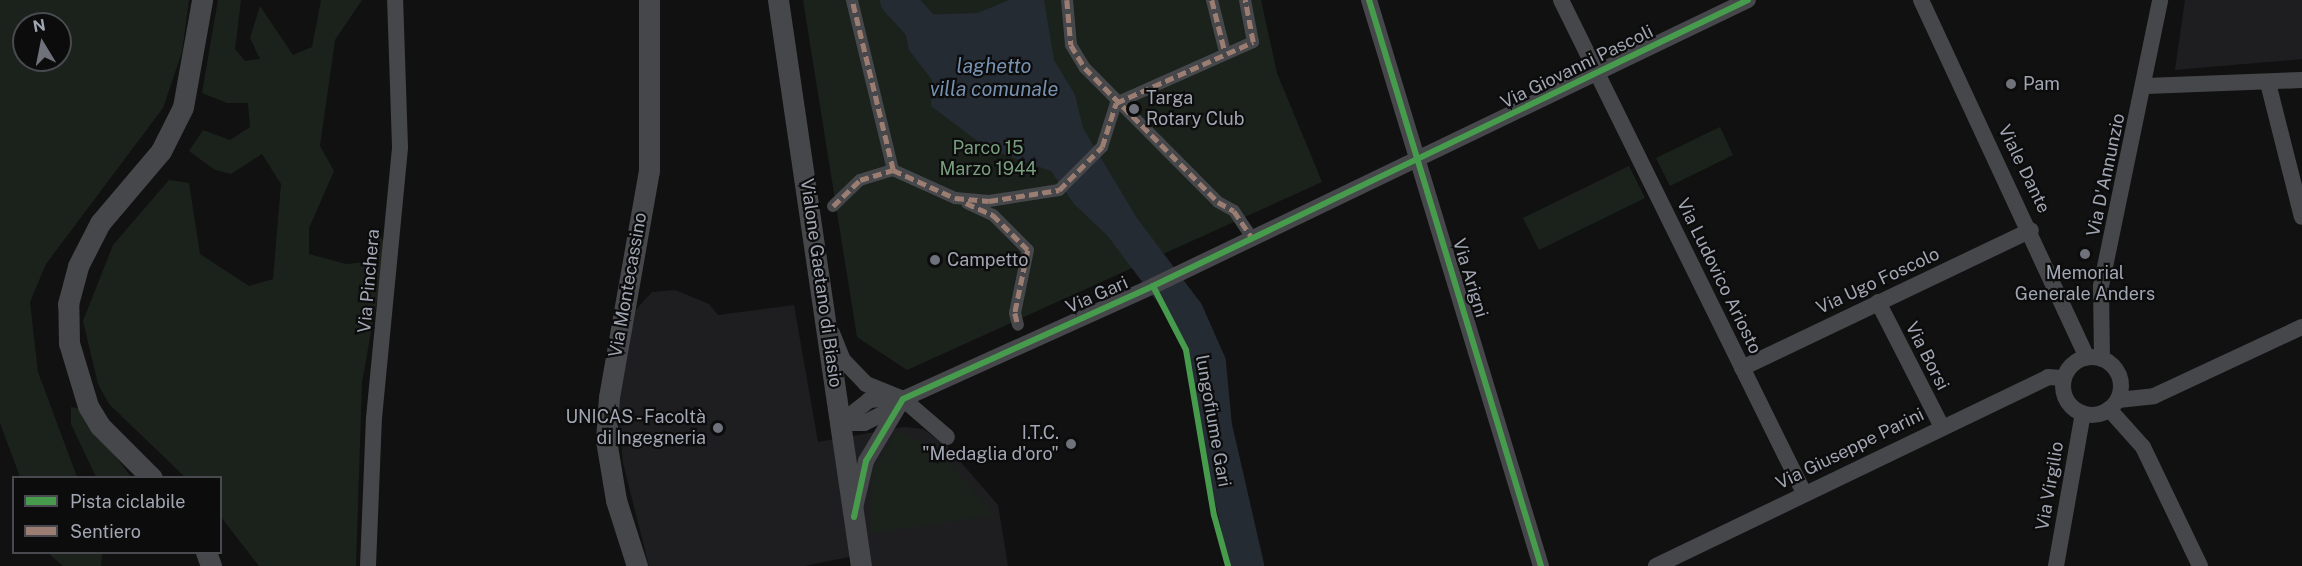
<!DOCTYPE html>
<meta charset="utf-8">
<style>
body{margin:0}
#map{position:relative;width:2302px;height:566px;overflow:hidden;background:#111112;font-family:"Public Sans",sans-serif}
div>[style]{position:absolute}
.built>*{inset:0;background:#1e1e20}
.green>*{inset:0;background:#1b221c}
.water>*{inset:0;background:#252b33}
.river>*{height:34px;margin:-17px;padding:0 17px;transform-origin:17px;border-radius:17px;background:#252b33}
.pedestrian>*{height:12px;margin:-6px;padding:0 6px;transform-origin:6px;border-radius:6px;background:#46474a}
.minor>*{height:16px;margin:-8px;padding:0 8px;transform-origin:8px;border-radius:8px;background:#46474a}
.minor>.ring{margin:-8px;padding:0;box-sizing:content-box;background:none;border:16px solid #46474a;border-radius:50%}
.tertiary>*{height:21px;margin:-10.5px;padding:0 10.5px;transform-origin:10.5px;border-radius:10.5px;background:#46474a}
.quiet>*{height:4.5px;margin-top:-2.25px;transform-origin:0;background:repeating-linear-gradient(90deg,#9b7d72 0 9px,transparent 0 13.5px)}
.cycleway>*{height:6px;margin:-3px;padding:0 3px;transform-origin:3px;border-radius:3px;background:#469c4c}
.dots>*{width:16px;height:16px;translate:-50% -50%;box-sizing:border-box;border:3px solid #0c0c0d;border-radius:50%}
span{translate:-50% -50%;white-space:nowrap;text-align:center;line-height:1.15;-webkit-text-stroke:4.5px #0c0c0d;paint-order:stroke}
.street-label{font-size:18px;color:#a1a6b3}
.poi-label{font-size:18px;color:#a1a6b3}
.left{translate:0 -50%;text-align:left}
.right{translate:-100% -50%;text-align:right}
.park-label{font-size:18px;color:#789f7d}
.water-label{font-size:20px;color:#7792b0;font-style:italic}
.legend{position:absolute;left:12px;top:476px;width:210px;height:78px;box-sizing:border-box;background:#0c0c0d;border:2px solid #484a4f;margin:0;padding:8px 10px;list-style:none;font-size:18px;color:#a1a6b3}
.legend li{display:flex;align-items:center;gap:12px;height:30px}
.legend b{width:30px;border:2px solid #484a4f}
.north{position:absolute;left:12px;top:12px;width:60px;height:60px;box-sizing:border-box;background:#0c0c0d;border:2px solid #484a4f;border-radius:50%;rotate:350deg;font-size:16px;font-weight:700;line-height:24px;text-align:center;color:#a1a6b3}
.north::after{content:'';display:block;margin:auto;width:21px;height:27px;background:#6f727b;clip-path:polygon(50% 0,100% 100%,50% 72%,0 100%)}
</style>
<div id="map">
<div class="built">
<div style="clip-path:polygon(2185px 0,2302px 0,2302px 59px,2175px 70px)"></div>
<div style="clip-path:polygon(675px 290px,709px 304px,718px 315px,794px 305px,818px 442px,904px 427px,923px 429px,947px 446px,998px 505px,1008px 566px,871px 566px,869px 553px,804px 566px,649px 566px,623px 463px,617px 400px,633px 313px,652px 292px)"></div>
</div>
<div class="green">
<div style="clip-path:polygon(evenodd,0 0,189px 0,182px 52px,163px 108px,46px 264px,30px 302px,38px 372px,77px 477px,20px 477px,0 423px,0 0,24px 24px,60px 24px,60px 60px,24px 60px,24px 24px)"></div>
<div style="clip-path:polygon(218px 0,241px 0,235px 49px,245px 61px,260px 59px,250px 38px,260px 6px,293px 55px,312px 47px,321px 0,362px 0,335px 40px,320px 146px,334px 171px,309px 228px,309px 254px,346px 264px,367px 262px,375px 231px,387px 245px,362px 382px,356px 566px,259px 566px,221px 517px,220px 478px,185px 477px,109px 404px,98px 384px,83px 321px,113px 245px,169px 180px,189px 183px,200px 254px,249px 286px,273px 279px,281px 184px,262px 154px,231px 174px,215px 170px,189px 151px,203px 130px,230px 140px,250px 127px,248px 103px,227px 103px,202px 93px)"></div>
<div style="clip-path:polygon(803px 0,1261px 0,1277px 73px,1322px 182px,907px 370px,857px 337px)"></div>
<div style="clip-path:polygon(1720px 127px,1733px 155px,1670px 186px,1656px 158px)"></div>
<div style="clip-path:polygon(1629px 166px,1645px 198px,1539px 250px,1523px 218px)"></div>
<div style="clip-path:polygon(71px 407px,81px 409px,131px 477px,96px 477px,71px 424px)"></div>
<div style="clip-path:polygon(898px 431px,935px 447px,995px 515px,870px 534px,873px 471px)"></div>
<div style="clip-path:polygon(48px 553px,102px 553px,101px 566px,63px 566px)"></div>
</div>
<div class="water">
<div style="clip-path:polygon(1009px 0,1044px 0,1054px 60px,1075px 95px,1083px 128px,1153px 245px,1148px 261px,1129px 256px,1074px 204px,1051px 171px,988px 149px,931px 106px,932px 80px,909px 50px,904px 25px,918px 15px,978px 13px)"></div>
</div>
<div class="river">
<div style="left:897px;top:0;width:69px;rotate:47.3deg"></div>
<div style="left:1120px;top:224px;width:111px;rotate:53deg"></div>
<div style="left:1187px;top:313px;width:55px;rotate:66.3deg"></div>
<div style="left:1209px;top:363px;width:63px;rotate:84.6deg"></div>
<div style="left:1215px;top:426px;width:144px;rotate:77.1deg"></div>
</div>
<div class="pedestrian">
<div style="left:1067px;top:0;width:45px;rotate:84.9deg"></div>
<div style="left:1071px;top:45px;width:27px;rotate:59deg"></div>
<div style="left:1085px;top:68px;width:189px;rotate:45.2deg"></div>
<div style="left:1218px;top:202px;width:18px;rotate:29deg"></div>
<div style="left:1234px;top:211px;width:32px;rotate:56deg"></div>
<div style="left:1212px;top:0;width:54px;rotate:76deg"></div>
<div style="left:893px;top:170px;width:68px;rotate:24.3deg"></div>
<div style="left:955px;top:198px;width:34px;rotate:5deg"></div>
<div style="left:989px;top:201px;width:71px;rotate:-8.9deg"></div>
<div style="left:1059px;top:190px;width:61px;rotate:-45deg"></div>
<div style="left:1102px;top:147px;width:46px;rotate:-72.3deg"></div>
<div style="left:1116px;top:103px;width:150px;rotate:-24deg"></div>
<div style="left:1253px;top:42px;width:43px;rotate:-100.8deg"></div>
<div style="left:967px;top:203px;width:29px;rotate:25deg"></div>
<div style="left:993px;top:215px;width:49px;rotate:45deg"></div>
<div style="left:1028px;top:250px;width:64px;rotate:101.7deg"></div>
<div style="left:1015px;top:313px;width:12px;rotate:76deg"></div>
<div style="left:833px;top:206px;width:37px;rotate:-44deg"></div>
<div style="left:860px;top:180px;width:34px;rotate:-17deg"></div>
<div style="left:893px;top:170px;width:175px;rotate:-103.6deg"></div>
</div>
<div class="minor">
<div style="left:1369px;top:0;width:592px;rotate:73.1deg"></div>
<div style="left:1561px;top:0;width:550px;rotate:63.76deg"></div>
<div style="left:1921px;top:0;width:394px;rotate:65.1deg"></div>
<div style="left:2268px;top:83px;width:138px;rotate:75.8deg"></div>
<div style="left:2146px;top:86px;width:156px;rotate:-2.2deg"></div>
<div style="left:1878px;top:302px;width:140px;rotate:62.9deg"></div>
<div style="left:832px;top:333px;width:29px;rotate:68deg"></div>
<div style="left:843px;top:360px;width:33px;rotate:46deg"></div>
<div style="left:866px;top:384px;width:40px;rotate:22deg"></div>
<div style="left:903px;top:399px;width:58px;rotate:40.8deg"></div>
<div class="ring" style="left:2063px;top:357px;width:42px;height:42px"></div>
<div style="left:2102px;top:359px;width:73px;rotate:-90.8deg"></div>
<div style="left:2101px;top:286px;width:292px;rotate:-78.3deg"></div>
<div style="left:1742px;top:368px;width:320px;rotate:-25.5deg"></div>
<div style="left:2118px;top:400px;width:36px;rotate:-6deg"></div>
<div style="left:2154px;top:396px;width:163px;rotate:-25deg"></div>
<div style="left:2109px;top:409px;width:51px;rotate:48.2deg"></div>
<div style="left:2143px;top:447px;width:132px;rotate:64.4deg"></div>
<div style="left:840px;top:423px;width:37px;rotate:-38deg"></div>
<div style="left:869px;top:400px;width:24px;rotate:-5deg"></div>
<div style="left:840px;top:423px;width:24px"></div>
<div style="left:864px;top:423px;width:32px;rotate:-26deg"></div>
<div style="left:855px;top:508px;width:48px;rotate:-76.8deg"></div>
<div style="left:866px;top:461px;width:72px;rotate:-59.2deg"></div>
<div style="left:903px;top:399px;width:274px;rotate:-24.3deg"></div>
<div style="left:1153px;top:286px;width:660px;rotate:-25.67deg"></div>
<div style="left:368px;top:566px;width:148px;rotate:-87.7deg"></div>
<div style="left:374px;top:418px;width:272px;rotate:-84.5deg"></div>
<div style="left:400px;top:147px;width:147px;rotate:-91.9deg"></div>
<div style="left:1656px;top:566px;width:435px;rotate:-25.7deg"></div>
<div style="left:2048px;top:377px;width:16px;rotate:4deg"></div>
<div style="left:2056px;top:566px;width:155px;rotate:-80deg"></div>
</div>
<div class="tertiary">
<div style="left:778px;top:0;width:572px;rotate:81.66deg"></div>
<div style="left:152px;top:478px;width:74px;rotate:-135deg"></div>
<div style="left:100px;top:426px;width:23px;rotate:-121deg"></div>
<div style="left:88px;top:406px;width:66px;rotate:-106.8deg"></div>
<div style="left:69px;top:343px;width:39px;rotate:-91deg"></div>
<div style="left:68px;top:304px;width:39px;rotate:-75deg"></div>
<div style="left:78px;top:266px;width:48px;rotate:-62.9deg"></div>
<div style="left:100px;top:223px;width:94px;rotate:-49.7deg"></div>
<div style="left:161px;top:151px;width:49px;rotate:-63.4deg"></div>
<div style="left:183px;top:107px;width:109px;rotate:-79.9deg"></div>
<div style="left:206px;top:552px;width:15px;rotate:70deg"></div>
<div style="left:637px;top:566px;width:69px;rotate:-107.7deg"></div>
<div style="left:616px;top:500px;width:61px;rotate:-99.5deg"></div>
<div style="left:606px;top:440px;width:43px;rotate:-86deg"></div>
<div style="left:609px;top:397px;width:230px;rotate:-80deg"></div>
<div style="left:649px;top:171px;width:171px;rotate:-90deg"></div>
</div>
<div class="quiet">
<div style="left:1067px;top:0;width:45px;rotate:84.9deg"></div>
<div style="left:1071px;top:45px;width:27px;rotate:59deg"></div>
<div style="left:1085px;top:68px;width:189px;rotate:45.2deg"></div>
<div style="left:1218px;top:202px;width:18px;rotate:29deg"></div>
<div style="left:1234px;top:211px;width:32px;rotate:56deg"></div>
<div style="left:1212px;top:0;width:54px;rotate:76deg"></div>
<div style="left:893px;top:170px;width:68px;rotate:24.3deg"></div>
<div style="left:955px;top:198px;width:34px;rotate:5deg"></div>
<div style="left:989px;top:201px;width:71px;rotate:-8.9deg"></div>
<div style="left:1059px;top:190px;width:61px;rotate:-45deg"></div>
<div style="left:1102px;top:147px;width:46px;rotate:-72.3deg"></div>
<div style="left:1116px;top:103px;width:150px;rotate:-24deg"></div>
<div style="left:1253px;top:42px;width:43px;rotate:-100.8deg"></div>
<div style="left:966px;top:203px;width:30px;rotate:24deg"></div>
<div style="left:993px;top:215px;width:49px;rotate:45deg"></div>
<div style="left:1028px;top:250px;width:64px;rotate:101.7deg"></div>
<div style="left:1015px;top:313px;width:12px;rotate:76deg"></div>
<div style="left:833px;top:206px;width:37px;rotate:-44deg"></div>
<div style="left:860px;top:180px;width:34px;rotate:-17deg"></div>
<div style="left:893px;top:170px;width:175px;rotate:-103.6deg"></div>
</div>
<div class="cycleway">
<div style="left:1369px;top:0;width:592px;rotate:73.1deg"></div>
<div style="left:1153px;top:286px;width:72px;rotate:62.7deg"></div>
<div style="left:1186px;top:350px;width:167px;rotate:80.4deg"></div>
<div style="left:1214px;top:515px;width:53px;rotate:74.6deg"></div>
<div style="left:854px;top:517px;width:57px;rotate:-77.9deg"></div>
<div style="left:866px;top:461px;width:72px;rotate:-59.2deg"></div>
<div style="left:903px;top:399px;width:274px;rotate:-24.3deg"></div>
<div style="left:1153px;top:286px;width:660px;rotate:-25.67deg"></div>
</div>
<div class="dots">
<div style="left:2011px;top:84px;background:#6f727b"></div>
<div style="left:1134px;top:109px;background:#6f727b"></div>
<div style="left:2085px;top:254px;background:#6f727b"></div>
<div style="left:935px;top:260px;background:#6f727b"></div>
<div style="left:718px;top:428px;background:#6f727b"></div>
<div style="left:1071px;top:444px;background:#6f727b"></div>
</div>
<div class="street-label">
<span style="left:1577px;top:67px;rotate:-26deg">Via Giovanni Pascoli</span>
<span style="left:2024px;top:169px;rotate:64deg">Viale Dante</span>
<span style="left:2106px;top:175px;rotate:-78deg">Via D'Annunzio</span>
<span style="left:1719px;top:276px;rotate:64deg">Via Ludovico Ariosto</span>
<span style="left:1470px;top:278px;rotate:73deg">Via Arigni</span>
<span style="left:369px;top:281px;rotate:-85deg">Via Pinchera</span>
<span style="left:1878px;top:281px;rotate:-25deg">Via Ugo Foscolo</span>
<span style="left:821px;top:283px;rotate:82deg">Vialone Gaetano di Biasio</span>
<span style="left:628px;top:285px;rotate:-80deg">Via Montecassino</span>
<span style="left:1097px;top:295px;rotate:-24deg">Via Gari</span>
<span style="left:1927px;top:356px;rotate:63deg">Via Borsi</span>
<span style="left:1213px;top:421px;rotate:80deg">lungofiume Gari</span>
<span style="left:1850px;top:449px;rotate:-26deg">Via Giuseppe Parini</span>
<span style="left:2050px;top:486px;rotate:-80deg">Via Virgilio</span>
</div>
<div class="poi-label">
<span class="left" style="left:2023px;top:84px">Pam</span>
<span class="left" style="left:1146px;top:109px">Targa<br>Rotary Club</span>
<span class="left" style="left:947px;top:260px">Campetto</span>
<span style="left:2085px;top:284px">Memorial<br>Generale Anders</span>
<span class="right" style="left:706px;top:428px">UNICAS - Facoltà<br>di Ingegneria</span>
<span class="right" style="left:1059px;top:444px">I.T.C.<br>"Medaglia d'oro"</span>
</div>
<div class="park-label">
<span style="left:988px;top:159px">Parco 15<br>Marzo 1944</span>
</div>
<div class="water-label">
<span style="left:994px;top:78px">laghetto<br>villa comunale</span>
</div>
<ul class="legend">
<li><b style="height:8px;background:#469c4c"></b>Pista ciclabile</li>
<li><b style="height:8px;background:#9b7d72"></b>Sentiero</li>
</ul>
<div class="north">N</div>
</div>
